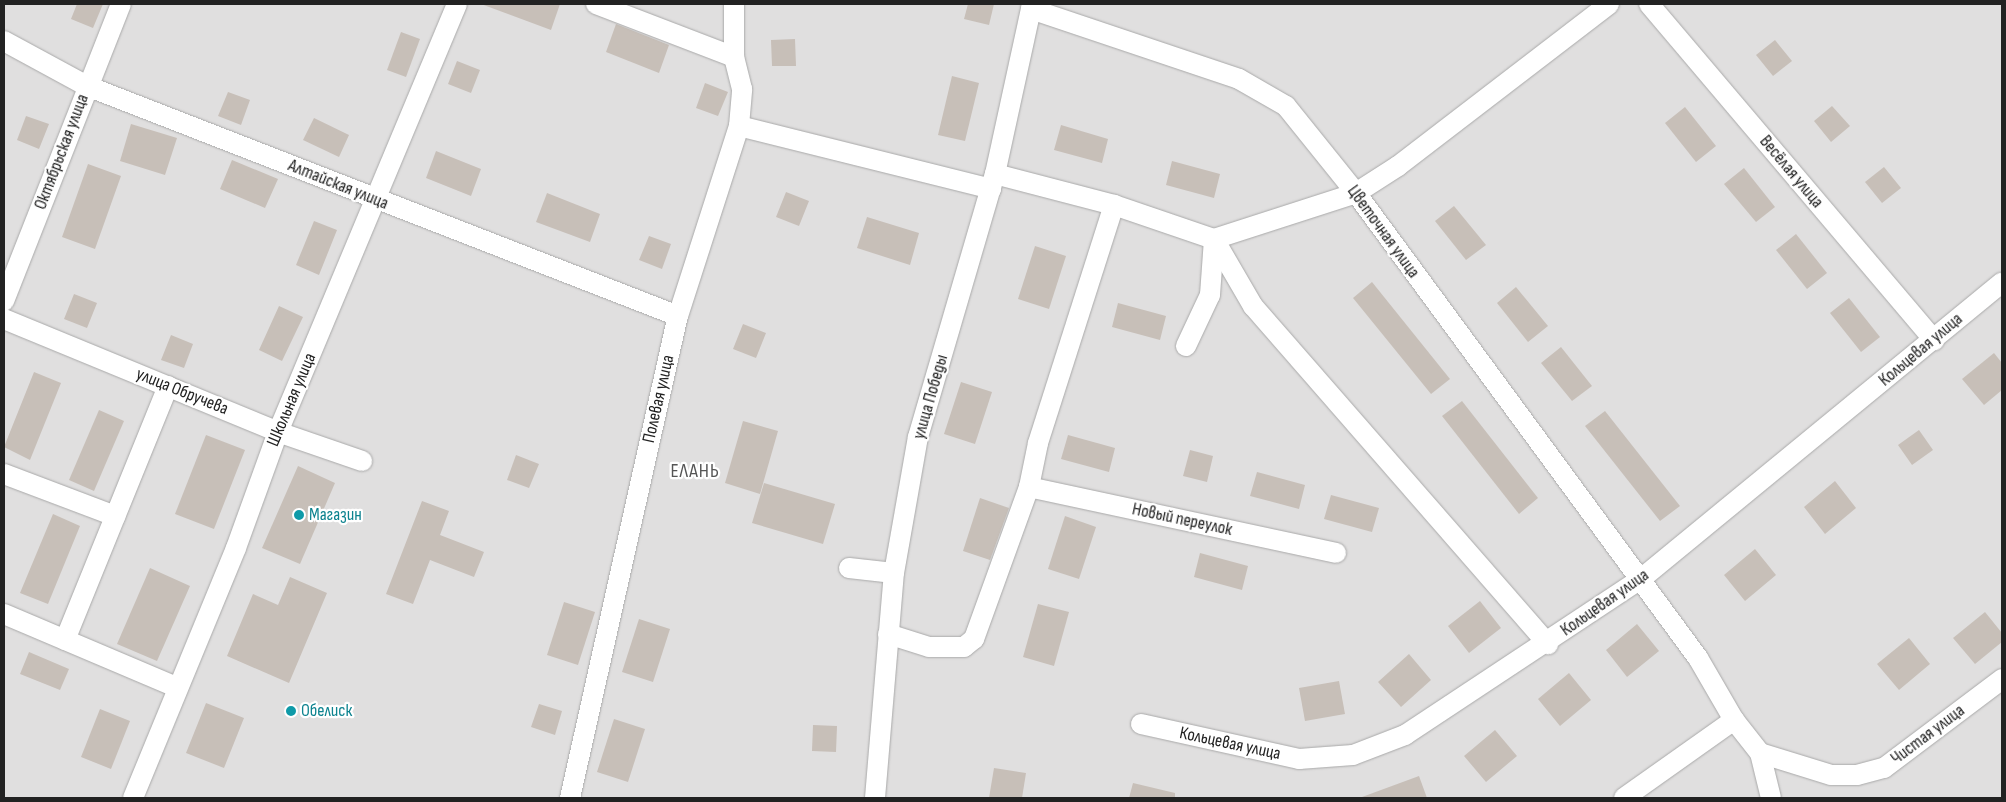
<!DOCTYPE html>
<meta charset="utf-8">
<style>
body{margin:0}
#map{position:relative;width:2006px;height:802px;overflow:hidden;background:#f2efe9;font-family:"Sofia Sans Condensed",sans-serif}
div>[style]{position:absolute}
.residential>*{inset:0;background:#e0dfdf}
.building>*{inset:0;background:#c7bfb8}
.roads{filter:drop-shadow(0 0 1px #a9a9a9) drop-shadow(0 0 1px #a9a9a9)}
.minor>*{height:20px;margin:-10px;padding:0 10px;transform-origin:10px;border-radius:10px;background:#fff}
.dots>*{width:14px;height:14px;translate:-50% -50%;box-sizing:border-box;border:2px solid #fff;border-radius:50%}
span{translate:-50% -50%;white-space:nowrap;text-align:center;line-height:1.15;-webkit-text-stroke:4.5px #fff;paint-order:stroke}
.street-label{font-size:18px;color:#222}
.culture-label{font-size:18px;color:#0d838f}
.left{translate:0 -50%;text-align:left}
.quarter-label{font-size:20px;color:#555;letter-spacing:1px}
.frame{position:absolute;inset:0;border:5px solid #222;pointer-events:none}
</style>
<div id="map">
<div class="residential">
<div style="clip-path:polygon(4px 4px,2002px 4px,2002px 798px,4px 798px)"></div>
</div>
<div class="building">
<div style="clip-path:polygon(77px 4px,103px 4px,93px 28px,71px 19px)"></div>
<div style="clip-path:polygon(481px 4px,560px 4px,551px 30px)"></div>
<div style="clip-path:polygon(968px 4px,994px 4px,989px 25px,964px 19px)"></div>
<div style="clip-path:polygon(616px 24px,669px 45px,659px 73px,606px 52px)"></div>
<div style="clip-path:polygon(401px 32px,420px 39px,406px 77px,387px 70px)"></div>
<div style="clip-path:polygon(795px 39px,796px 66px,772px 66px,771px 40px)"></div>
<div style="clip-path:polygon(1775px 40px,1792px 61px,1773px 76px,1756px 55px)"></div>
<div style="clip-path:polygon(457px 61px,480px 70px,471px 93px,448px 84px)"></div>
<div style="clip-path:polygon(952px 76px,979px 83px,965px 141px,938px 135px)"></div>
<div style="clip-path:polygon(705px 83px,728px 92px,718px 116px,696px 108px)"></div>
<div style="clip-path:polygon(228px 92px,250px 100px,241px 125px,218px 116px)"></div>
<div style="clip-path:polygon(1832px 106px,1850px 126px,1831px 142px,1814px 121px)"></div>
<div style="clip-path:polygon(1685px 107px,1716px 146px,1696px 162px,1665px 123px)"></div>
<div style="clip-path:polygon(26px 116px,49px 124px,39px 149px,17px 140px)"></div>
<div style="clip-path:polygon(314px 118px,349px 135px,339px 157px,303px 140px)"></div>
<div style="clip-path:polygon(131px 124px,177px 138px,165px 175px,120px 161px)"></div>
<div style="clip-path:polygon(1061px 125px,1108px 139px,1102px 163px,1054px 150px)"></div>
<div style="clip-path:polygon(436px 151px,481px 169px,471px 196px,426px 178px)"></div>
<div style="clip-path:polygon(232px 160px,278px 179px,265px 208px,220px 189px)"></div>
<div style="clip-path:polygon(1172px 161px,1220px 174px,1214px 198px,1166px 185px)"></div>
<div style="clip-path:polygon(88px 164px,121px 176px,95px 249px,62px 237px)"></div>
<div style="clip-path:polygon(1884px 167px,1901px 188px,1882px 203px,1865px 182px)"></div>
<div style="clip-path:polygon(1744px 168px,1775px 207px,1756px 222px,1724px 184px)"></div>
<div style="clip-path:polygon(786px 192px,809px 201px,799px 226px,776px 217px)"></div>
<div style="clip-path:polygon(547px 193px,600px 214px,590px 242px,536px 222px)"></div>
<div style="clip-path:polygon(1454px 206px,1486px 245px,1466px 260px,1435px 221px)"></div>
<div style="clip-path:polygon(867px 217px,919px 233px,910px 265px,857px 248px)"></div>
<div style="clip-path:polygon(314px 221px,337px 230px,319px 275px,296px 265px)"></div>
<div style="clip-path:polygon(1796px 234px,1827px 273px,1807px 289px,1776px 250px)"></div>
<div style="clip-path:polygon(649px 236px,671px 244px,662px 269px,639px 260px)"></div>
<div style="clip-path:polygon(1035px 246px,1066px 256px,1049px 309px,1018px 299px)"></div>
<div style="clip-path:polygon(1372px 282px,1450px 379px,1431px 394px,1353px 298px)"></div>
<div style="clip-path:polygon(1516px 287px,1548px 326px,1528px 342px,1497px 303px)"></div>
<div style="clip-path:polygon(74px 294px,97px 303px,87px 328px,64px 319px)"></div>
<div style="clip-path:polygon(1849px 298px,1880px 337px,1861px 352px,1830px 313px)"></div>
<div style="clip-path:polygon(1118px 303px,1166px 316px,1160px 340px,1112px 327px)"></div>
<div style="clip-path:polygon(279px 306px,303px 317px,282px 361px,259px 350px)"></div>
<div style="clip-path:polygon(743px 324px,766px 333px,756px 358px,733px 349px)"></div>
<div style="clip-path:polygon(171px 335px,193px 344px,184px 368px,161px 360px)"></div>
<div style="clip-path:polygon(1561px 347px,1592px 386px,1572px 401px,1541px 363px)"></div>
<div style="clip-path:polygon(1994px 353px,2002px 363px,2002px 390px,1984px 405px,1962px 379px)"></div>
<div style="clip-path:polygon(34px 372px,61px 383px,30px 460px,4px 447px)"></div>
<div style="clip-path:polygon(961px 382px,992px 392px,975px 444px,944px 434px)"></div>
<div style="clip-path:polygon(1462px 401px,1538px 498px,1519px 514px,1442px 416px)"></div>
<div style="clip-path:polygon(99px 410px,124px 421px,94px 491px,69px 480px)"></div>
<div style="clip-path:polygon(1605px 411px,1680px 506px,1660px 521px,1585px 426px)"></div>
<div style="clip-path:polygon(743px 421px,778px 431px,760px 494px,725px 483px)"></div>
<div style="clip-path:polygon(1919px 430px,1933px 450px,1912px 465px,1898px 445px)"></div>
<div style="clip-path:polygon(206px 435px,245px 450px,214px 529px,175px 514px)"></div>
<div style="clip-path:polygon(1068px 435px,1115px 448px,1109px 472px,1061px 459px)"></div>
<div style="clip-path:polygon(1190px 450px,1213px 456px,1207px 482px,1183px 476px)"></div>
<div style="clip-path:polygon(516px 455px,539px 464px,529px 488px,507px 480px)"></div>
<div style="clip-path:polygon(298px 466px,335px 483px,300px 564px,262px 548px)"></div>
<div style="clip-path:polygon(1257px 472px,1305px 485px,1299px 509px,1250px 496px)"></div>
<div style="clip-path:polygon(1835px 481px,1856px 508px,1825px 534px,1804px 507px)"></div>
<div style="clip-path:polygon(764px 483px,835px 504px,823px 544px,752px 523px)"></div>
<div style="clip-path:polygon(1331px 495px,1379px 508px,1372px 532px,1324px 519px)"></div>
<div style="clip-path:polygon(980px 498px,1009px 508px,990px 560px,963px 551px)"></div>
<div style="clip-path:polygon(422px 501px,449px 511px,440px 535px,484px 552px,474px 577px,430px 560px,413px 604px,386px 594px)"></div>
<div style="clip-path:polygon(53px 514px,80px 526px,48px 604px,20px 593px)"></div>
<div style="clip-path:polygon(1065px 516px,1096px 527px,1079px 579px,1048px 569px)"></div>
<div style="clip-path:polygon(1755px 549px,1776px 575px,1745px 601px,1724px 575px)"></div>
<div style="clip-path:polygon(1200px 553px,1248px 566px,1242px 590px,1194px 577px)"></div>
<div style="clip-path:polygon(150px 568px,190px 586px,157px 661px,117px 644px)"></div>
<div style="clip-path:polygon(290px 577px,327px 593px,289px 683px,227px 656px,253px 594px,278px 605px)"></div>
<div style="clip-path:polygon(1480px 601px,1501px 628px,1469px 653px,1448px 626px)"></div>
<div style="clip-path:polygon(564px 602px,595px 612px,578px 665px,547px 655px)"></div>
<div style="clip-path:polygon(1038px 604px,1069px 612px,1054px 666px,1023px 657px)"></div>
<div style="clip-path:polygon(1985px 612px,2002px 633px,2002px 642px,1975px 664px,1953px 638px)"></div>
<div style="clip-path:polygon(639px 619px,670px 629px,653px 682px,622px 672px)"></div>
<div style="clip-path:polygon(1637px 624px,1659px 651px,1627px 677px,1606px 650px)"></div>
<div style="clip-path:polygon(1909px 638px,1930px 664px,1899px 690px,1877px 664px)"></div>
<div style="clip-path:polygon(29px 652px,69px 669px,60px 690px,20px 674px)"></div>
<div style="clip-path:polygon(1409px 654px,1431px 680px,1401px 707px,1378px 682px)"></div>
<div style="clip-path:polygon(1569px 673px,1591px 700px,1560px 726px,1538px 699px)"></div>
<div style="clip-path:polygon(1339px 681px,1345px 714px,1305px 721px,1299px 688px)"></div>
<div style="clip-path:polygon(206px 703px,244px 718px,224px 768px,186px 753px)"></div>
<div style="clip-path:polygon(539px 704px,562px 711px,555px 735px,531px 727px)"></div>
<div style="clip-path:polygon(100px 709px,130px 721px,111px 769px,81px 757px)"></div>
<div style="clip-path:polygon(614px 719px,645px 729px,628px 782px,597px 772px)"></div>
<div style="clip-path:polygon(813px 725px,837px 726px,836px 752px,812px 751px)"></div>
<div style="clip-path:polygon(1495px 730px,1517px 756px,1486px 782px,1464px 756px)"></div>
<div style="clip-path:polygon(994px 768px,1026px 773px,1022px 798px,989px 798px)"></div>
<div style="clip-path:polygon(1419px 776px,1427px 798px,1363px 798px,1362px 797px)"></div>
<div style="clip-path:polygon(1133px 783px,1175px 793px,1175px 798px,1129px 798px)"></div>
</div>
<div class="roads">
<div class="minor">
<div style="left:596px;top:4px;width:148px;rotate:21deg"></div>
<div style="left:1649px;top:4px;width:441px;rotate:49.7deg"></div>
<div style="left:1031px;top:9px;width:219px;rotate:18.6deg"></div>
<div style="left:1239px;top:79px;width:54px;rotate:29.9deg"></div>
<div style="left:1286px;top:106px;width:112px;rotate:51.2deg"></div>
<div style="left:1356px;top:193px;width:577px;rotate:53.67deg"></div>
<div style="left:1698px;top:658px;width:72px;rotate:59.9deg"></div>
<div style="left:1734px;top:720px;width:42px;rotate:51.8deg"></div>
<div style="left:1760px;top:753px;width:46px;rotate:76.3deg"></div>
<div style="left:4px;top:41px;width:94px;rotate:28.5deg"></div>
<div style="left:87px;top:86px;width:634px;rotate:21.26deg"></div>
<div style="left:739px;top:126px;width:260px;rotate:14deg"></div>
<div style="left:995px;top:174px;width:123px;rotate:14.6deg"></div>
<div style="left:1114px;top:205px;width:106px;rotate:18.8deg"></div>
<div style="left:1214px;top:239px;width:149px;rotate:-17.9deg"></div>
<div style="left:1356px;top:193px;width:50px;rotate:-32.7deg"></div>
<div style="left:1398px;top:166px;width:266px;rotate:-37.5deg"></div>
<div style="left:4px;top:301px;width:319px;rotate:-68.5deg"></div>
<div style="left:4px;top:319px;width:296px;rotate:22.4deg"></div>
<div style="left:278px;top:432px;width:89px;rotate:19deg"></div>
<div style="left:1186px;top:346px;width:56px;rotate:-64.8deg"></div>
<div style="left:1210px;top:295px;width:56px;rotate:-85.9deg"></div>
<div style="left:1214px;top:239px;width:78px;rotate:59.8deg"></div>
<div style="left:1253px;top:306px;width:449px;rotate:48.9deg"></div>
<div style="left:4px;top:474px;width:119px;rotate:20.7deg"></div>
<div style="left:1029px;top:487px;width:314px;rotate:12.1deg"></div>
<div style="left:849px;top:568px;width:45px;rotate:6.3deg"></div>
<div style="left:4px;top:614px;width:187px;rotate:23deg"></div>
<div style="left:888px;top:634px;width:43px;rotate:17.6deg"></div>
<div style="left:929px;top:647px;width:35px"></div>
<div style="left:964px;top:647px;width:13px;rotate:-39deg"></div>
<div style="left:974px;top:639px;width:162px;rotate:-70.1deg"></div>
<div style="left:1029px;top:487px;width:45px;rotate:-78.4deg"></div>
<div style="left:1038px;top:443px;width:250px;rotate:-72.3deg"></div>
<div style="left:65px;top:640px;width:274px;rotate:-67.9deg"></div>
<div style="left:1141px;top:724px;width:162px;rotate:12.5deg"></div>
<div style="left:1299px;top:759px;width:54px;rotate:-4.2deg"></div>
<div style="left:1353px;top:755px;width:56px;rotate:-21deg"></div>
<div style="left:1405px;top:735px;width:283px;rotate:-33.5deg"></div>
<div style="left:1641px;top:579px;width:467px;rotate:-39.4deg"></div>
<div style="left:1760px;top:753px;width:74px;rotate:17.2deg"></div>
<div style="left:1831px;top:775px;width:26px"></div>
<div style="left:1857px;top:775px;width:28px;rotate:-15deg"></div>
<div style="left:1884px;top:768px;width:148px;rotate:-37deg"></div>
<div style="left:133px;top:798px;width:270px;rotate:-67.6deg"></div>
<div style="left:236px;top:548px;width:123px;rotate:-70.1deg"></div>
<div style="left:278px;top:432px;width:464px;rotate:-67.3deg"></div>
<div style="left:570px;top:798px;width:494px;rotate:-77.4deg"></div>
<div style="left:678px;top:316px;width:200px;rotate:-72.2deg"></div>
<div style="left:739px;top:126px;width:37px;rotate:-85deg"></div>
<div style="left:742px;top:89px;width:33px;rotate:-104deg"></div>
<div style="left:734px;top:57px;width:53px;rotate:-90deg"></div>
<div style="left:875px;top:798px;width:226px;rotate:-85.2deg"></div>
<div style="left:894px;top:573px;width:138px;rotate:-80deg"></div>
<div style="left:918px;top:437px;width:274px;rotate:-73.7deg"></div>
<div style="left:995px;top:174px;width:174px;rotate:-77.7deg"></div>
<div style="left:1624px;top:798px;width:135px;rotate:-35.3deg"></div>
</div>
</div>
<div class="dots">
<div style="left:299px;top:515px;background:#0f9aa8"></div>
<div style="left:291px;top:711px;background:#0f9aa8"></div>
</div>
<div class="street-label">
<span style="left:62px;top:152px;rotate:-69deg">Октябрьская улица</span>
<span style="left:1791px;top:172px;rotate:50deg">Весёлая улица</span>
<span style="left:338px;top:185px;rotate:22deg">Алтайская улица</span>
<span style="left:1383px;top:232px;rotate:54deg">Цветочная улица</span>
<span style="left:1921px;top:350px;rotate:-40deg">Кольцевая улица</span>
<span style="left:182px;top:392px;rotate:22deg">улица Обручева</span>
<span style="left:931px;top:397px;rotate:-74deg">улица Победы</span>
<span style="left:659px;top:399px;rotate:-77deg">Полевая улица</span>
<span style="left:292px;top:400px;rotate:-67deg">Школьная улица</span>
<span style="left:1182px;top:520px;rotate:12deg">Новый переулок</span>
<span style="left:1605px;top:603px;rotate:-35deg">Кольцевая улица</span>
<span style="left:1928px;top:735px;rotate:-37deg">Чистая улица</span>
<span style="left:1230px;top:744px;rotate:12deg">Кольцевая улица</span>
</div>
<div class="culture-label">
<span class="left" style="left:309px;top:515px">Магазин</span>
<span class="left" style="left:301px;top:711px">Обелиск</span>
</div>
<div class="quarter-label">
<span style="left:695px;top:471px">ЕЛАНЬ</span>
</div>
<div class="frame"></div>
</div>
